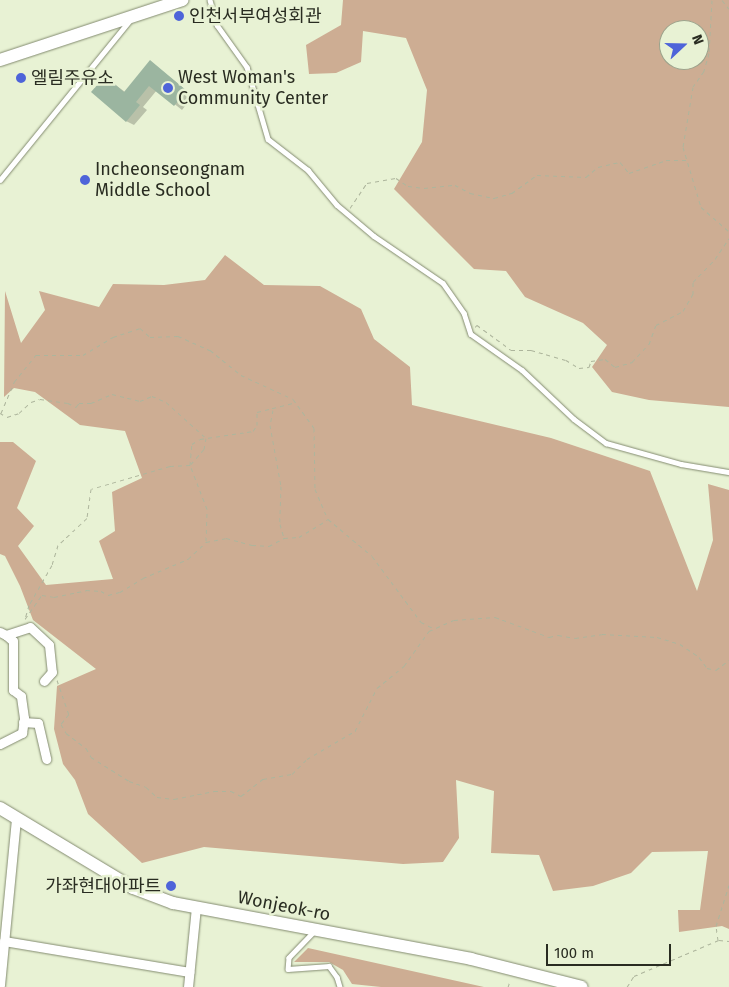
<!DOCTYPE html>
<meta charset="utf-8">
<style>
body{margin:0}
#map{position:relative;width:729px;height:987px;overflow:hidden;background:#e8f2d4;font-family:"Fira Sans","Noto Sans KR",sans-serif}
div>[style]{position:absolute}
.forest>*{inset:0;background:#cdad93}
.shadow>*{inset:0;background:#0003}
.building>*{inset:0;background:#9bb5a0}
.path>*{height:1px;margin-top:-0.5px;transform-origin:0;background:repeating-linear-gradient(90deg,#adb59c 0 4px,transparent 0 8px)}
.roads{filter:drop-shadow(0 0 1px #838b70) drop-shadow(0 0 1px #838b70)}
.lane>*{height:4.5px;margin:-2.25px;padding:0 2.25px;transform-origin:2.25px;border-radius:2.25px;background:#fff}
.street>*{height:9px;margin:-4.5px;padding:0 4.5px;transform-origin:4.5px;border-radius:4.5px;background:#fff}
.secondary>*{height:12px;margin:-6px;padding:0 6px;transform-origin:6px;border-radius:6px;background:#fff}
.dots>*{width:14px;height:14px;translate:-50% -50%;box-sizing:border-box;border:2px solid #e8f2d4;border-radius:50%}
span{translate:-50% -50%;white-space:nowrap;text-align:center;line-height:1.15;-webkit-text-stroke:5px #e8f2d4;paint-order:stroke}
.poi-label{font-size:18px;color:#292c21}
.left{translate:0 -50%;text-align:left}
.right{translate:-100% -50%;text-align:right}
.street-label{font-size:18px;color:#292c21}
.north{position:absolute;left:659px;top:20px;width:50px;height:50px;box-sizing:border-box;background:#e8f2d4;border:1px solid #9ca38c;border-radius:50%;rotate:69deg;font-size:14px;font-weight:700;line-height:20px;text-align:center;color:#292c21}
.north::after{content:'';display:block;margin:auto;width:18px;height:22px;background:#4e64d9;clip-path:polygon(50% 0,100% 100%,50% 72%,0 100%)}
.scale{position:absolute;left:546px;top:944px;width:125px;height:22px;box-sizing:border-box;border:2px solid #292c21;border-top:0;padding-left:6px;font-size:15px;line-height:18px;white-space:nowrap;color:#292c21;-webkit-text-stroke:4px #e8f2d4;paint-order:stroke}
</style>
<div id="map">
<div class="forest">
<div style="clip-path:polygon(evenodd,343px 0,729px 0,729px 407px,649px 400px,612px 392px,592px 367px,607px 345px,583px 323px,525px 297px,506px 271px,474px 269px,394px 189px,422px 142px,427px 90px,406px 38px,363px 31px,361px 62px,336px 73px,309px 74px,306px 45px,341px 25px,343px 0,669px 30px,699px 30px,699px 60px,669px 60px,669px 30px)"></div>
<div style="clip-path:polygon(225px 255px,264px 285px,320px 286px,361px 309px,374px 339px,410px 367px,412px 405px,551px 438px,650px 471px,697px 591px,713px 540px,708px 484px,729px 490px,729px 929px,722px 926px,679px 932px,678px 910px,700px 910px,708px 851px,652px 852px,631px 873px,593px 886px,553px 891px,539px 855px,491px 853px,494px 791px,456px 780px,459px 838px,443px 862px,403px 864px,204px 847px,142px 863px,88px 814px,75px 780px,63px 764px,54px 729px,57px 686px,96px 669px,33px 620px,20px 586px,5px 556px,0 554px,0 442px,13px 442px,36px 461px,17px 508px,34px 526px,18px 546px,46px 585px,113px 579px,99px 541px,115px 531px,112px 492px,142px 478px,125px 431px,80px 425px,35px 392px,14px 388px,4px 397px,5px 291px,21px 343px,45px 310px,39px 291px,99px 307px,113px 284px,164px 285px,205px 280px)"></div>
<div style="clip-path:polygon(308px 948px,484px 987px,381px 987px,352px 984px,343px 970px,329px 962px,294px 962px)"></div>
</div>
<div class="shadow">
<div style="clip-path:polygon(151px 62px,193px 96px,182px 110px,157px 90px,143px 107px,147px 110px,134px 125px,126px 121px,105px 77px,125px 92px)"></div>
</div>
<div class="building">
<div style="clip-path:polygon(150px 60px,187px 91px,174px 106px,149px 86px,136px 102px,140px 105px,126px 122px,91px 92px,105px 76px,124px 92px)"></div>
</div>
<div class="path">
<div style="left:712px;top:0;width:53px;rotate:93.2deg"></div>
<div style="left:709px;top:53px;width:19px;rotate:106deg"></div>
<div style="left:704px;top:71px;width:19px;rotate:125deg"></div>
<div style="left:693px;top:87px;width:61px;rotate:99.5deg"></div>
<div style="left:683px;top:147px;width:63px;rotate:73.3deg"></div>
<div style="left:701px;top:207px;width:37px;rotate:41deg"></div>
<div style="left:722px;top:0;width:11px;rotate:52deg"></div>
<div style="left:350px;top:208px;width:30px;rotate:-56deg"></div>
<div style="left:367px;top:183px;width:29px;rotate:-10deg"></div>
<div style="left:396px;top:178px;width:14px;rotate:34deg"></div>
<div style="left:408px;top:186px;width:16px;rotate:7deg"></div>
<div style="left:424px;top:188px;width:31px;rotate:-6deg"></div>
<div style="left:455px;top:185px;width:17px;rotate:28deg"></div>
<div style="left:470px;top:193px;width:25px;rotate:12deg"></div>
<div style="left:494px;top:198px;width:19px;rotate:-16deg"></div>
<div style="left:512px;top:193px;width:31px;rotate:-36deg"></div>
<div style="left:537px;top:175px;width:49px;rotate:2.3deg"></div>
<div style="left:586px;top:177px;width:16px;rotate:-40deg"></div>
<div style="left:598px;top:167px;width:23px;rotate:-13deg"></div>
<div style="left:620px;top:162px;width:14px;rotate:51deg"></div>
<div style="left:629px;top:173px;width:39px;rotate:-19deg"></div>
<div style="left:666px;top:160px;width:20px"></div>
<div style="left:475px;top:327px;width:3px;rotate:-45deg"></div>
<div style="left:477px;top:325px;width:42px;rotate:36.3deg"></div>
<div style="left:511px;top:350px;width:20px"></div>
<div style="left:531px;top:350px;width:36px;rotate:16deg"></div>
<div style="left:566px;top:360px;width:15px;rotate:32deg"></div>
<div style="left:579px;top:368px;width:10px;rotate:-6deg"></div>
<div style="left:589px;top:367px;width:6px;rotate:-72deg"></div>
<div style="left:591px;top:361px;width:14px;rotate:-8deg"></div>
<div style="left:605px;top:359px;width:13px;rotate:39deg"></div>
<div style="left:615px;top:367px;width:18px;rotate:-16deg"></div>
<div style="left:632px;top:362px;width:25px;rotate:-47deg"></div>
<div style="left:649px;top:344px;width:20px;rotate:-70deg"></div>
<div style="left:656px;top:325px;width:30px;rotate:-27deg"></div>
<div style="left:683px;top:311px;width:20px;rotate:-60deg"></div>
<div style="left:693px;top:294px;width:12px;rotate:-90deg"></div>
<div style="left:693px;top:282px;width:32px;rotate:-46deg"></div>
<div style="left:715px;top:259px;width:25px;rotate:-56deg"></div>
<div style="left:273px;top:410px;width:15px;rotate:101deg"></div>
<div style="left:270px;top:425px;width:62px;rotate:79.8deg"></div>
<div style="left:281px;top:486px;width:38px;rotate:92deg"></div>
<div style="left:280px;top:524px;width:15px;rotate:74deg"></div>
<div style="left:0;top:413px;width:8px;rotate:30deg"></div>
<div style="left:7px;top:417px;width:13px;rotate:-18deg"></div>
<div style="left:19px;top:413px;width:16px;rotate:-43deg"></div>
<div style="left:31px;top:402px;width:9px;rotate:-18deg"></div>
<div style="left:40px;top:399px;width:28px;rotate:8deg"></div>
<div style="left:68px;top:403px;width:9px;rotate:27deg"></div>
<div style="left:76px;top:407px;width:5px;rotate:-53deg"></div>
<div style="left:79px;top:403px;width:12px"></div>
<div style="left:91px;top:403px;width:23px;rotate:-23deg"></div>
<div style="left:112px;top:394px;width:29px;rotate:14deg"></div>
<div style="left:140px;top:401px;width:13px;rotate:-23deg"></div>
<div style="left:152px;top:396px;width:15px;rotate:23deg"></div>
<div style="left:166px;top:402px;width:54px;rotate:42deg"></div>
<div style="left:1px;top:413px;width:34px;rotate:-67deg"></div>
<div style="left:14px;top:382px;width:35px;rotate:-51deg"></div>
<div style="left:36px;top:355px;width:47px"></div>
<div style="left:83px;top:355px;width:35px;rotate:-31deg"></div>
<div style="left:113px;top:337px;width:28px;rotate:-18deg"></div>
<div style="left:140px;top:328px;width:13px;rotate:42deg"></div>
<div style="left:150px;top:337px;width:28px;rotate:-2deg"></div>
<div style="left:178px;top:336px;width:35px;rotate:24deg"></div>
<div style="left:210px;top:350px;width:40px;rotate:39deg"></div>
<div style="left:241px;top:375px;width:57px;rotate:24.8deg"></div>
<div style="left:293px;top:399px;width:36px;rotate:54deg"></div>
<div style="left:314px;top:428px;width:61px;rotate:89.1deg"></div>
<div style="left:315px;top:489px;width:33px;rotate:67deg"></div>
<div style="left:328px;top:519px;width:57px;rotate:40.1deg"></div>
<div style="left:372px;top:556px;width:82px;rotate:53.4deg"></div>
<div style="left:421px;top:622px;width:13px;rotate:27deg"></div>
<div style="left:206px;top:438px;width:11px;rotate:100deg"></div>
<div style="left:204px;top:449px;width:21px;rotate:131deg"></div>
<div style="left:190px;top:465px;width:20px;rotate:177deg"></div>
<div style="left:170px;top:466px;width:82px;rotate:163.8deg"></div>
<div style="left:91px;top:489px;width:29px;rotate:98deg"></div>
<div style="left:87px;top:518px;width:40px;rotate:137deg"></div>
<div style="left:58px;top:545px;width:21px;rotate:107deg"></div>
<div style="left:52px;top:565px;width:46px;rotate:119.9deg"></div>
<div style="left:29px;top:605px;width:15px;rotate:106deg"></div>
<div style="left:25px;top:619px;width:29px;rotate:-55deg"></div>
<div style="left:42px;top:595px;width:12px;rotate:9deg"></div>
<div style="left:54px;top:597px;width:33px;rotate:-12deg"></div>
<div style="left:86px;top:590px;width:15px;rotate:4deg"></div>
<div style="left:101px;top:591px;width:8px;rotate:30deg"></div>
<div style="left:108px;top:595px;width:12px;rotate:-14deg"></div>
<div style="left:120px;top:592px;width:27px;rotate:-31deg"></div>
<div style="left:143px;top:578px;width:49px;rotate:-22.9deg"></div>
<div style="left:188px;top:559px;width:25px;rotate:-43deg"></div>
<div style="left:206px;top:542px;width:20px;rotate:-11deg"></div>
<div style="left:226px;top:538px;width:27px;rotate:15deg"></div>
<div style="left:252px;top:545px;width:17px;rotate:3deg"></div>
<div style="left:269px;top:546px;width:17px;rotate:-28deg"></div>
<div style="left:284px;top:538px;width:15px;rotate:-4deg"></div>
<div style="left:299px;top:537px;width:33px;rotate:-31deg"></div>
<div style="left:206px;top:541px;width:32px;rotate:-88deg"></div>
<div style="left:207px;top:509px;width:47px;rotate:-111.1deg"></div>
<div style="left:190px;top:465px;width:21px;rotate:-85deg"></div>
<div style="left:192px;top:444px;width:9px;rotate:-32deg"></div>
<div style="left:200px;top:439px;width:54px;rotate:-8.6deg"></div>
<div style="left:253px;top:431px;width:7px;rotate:-56deg"></div>
<div style="left:257px;top:425px;width:13px;rotate:-90deg"></div>
<div style="left:257px;top:412px;width:37px;rotate:-14deg"></div>
<div style="left:57px;top:680px;width:36px;rotate:71deg"></div>
<div style="left:69px;top:714px;width:13px;rotate:129deg"></div>
<div style="left:61px;top:724px;width:10px;rotate:61deg"></div>
<div style="left:66px;top:733px;width:25px;rotate:37deg"></div>
<div style="left:86px;top:748px;width:10px;rotate:61deg"></div>
<div style="left:91px;top:757px;width:45px;rotate:32.3deg"></div>
<div style="left:129px;top:781px;width:18px;rotate:19deg"></div>
<div style="left:146px;top:787px;width:15px;rotate:42deg"></div>
<div style="left:157px;top:797px;width:17px;rotate:7deg"></div>
<div style="left:174px;top:799px;width:41px;rotate:-11.3deg"></div>
<div style="left:214px;top:791px;width:17px"></div>
<div style="left:231px;top:791px;width:11px;rotate:27deg"></div>
<div style="left:241px;top:796px;width:28px;rotate:-38deg"></div>
<div style="left:263px;top:779px;width:29px;rotate:-10deg"></div>
<div style="left:292px;top:774px;width:21px;rotate:-45deg"></div>
<div style="left:307px;top:759px;width:56px;rotate:-30.3deg"></div>
<div style="left:355px;top:731px;width:48px;rotate:-62.9deg"></div>
<div style="left:377px;top:688px;width:35px;rotate:-39deg"></div>
<div style="left:404px;top:666px;width:43px;rotate:-54.5deg"></div>
<div style="left:429px;top:631px;width:27px;rotate:-24deg"></div>
<div style="left:454px;top:620px;width:41px;rotate:-4.2deg"></div>
<div style="left:495px;top:617px;width:58px;rotate:20.3deg"></div>
<div style="left:549px;top:637px;width:9px;rotate:-13deg"></div>
<div style="left:558px;top:635px;width:17px;rotate:10deg"></div>
<div style="left:575px;top:638px;width:27px;rotate:-8deg"></div>
<div style="left:602px;top:634px;width:55px;rotate:3.1deg"></div>
<div style="left:657px;top:637px;width:24px;rotate:17deg"></div>
<div style="left:680px;top:644px;width:23px;rotate:34deg"></div>
<div style="left:699px;top:657px;width:14px;rotate:54deg"></div>
<div style="left:707px;top:668px;width:9px;rotate:13deg"></div>
<div style="left:716px;top:670px;width:16px;rotate:-38deg"></div>
<div style="left:718px;top:940px;width:14px;rotate:-98deg"></div>
<div style="left:716px;top:926px;width:43px;rotate:-72.4deg"></div>
<div style="left:508px;top:987px;width:6px;rotate:-72deg"></div>
<div style="left:627px;top:987px;width:13px;rotate:-58deg"></div>
<div style="left:634px;top:976px;width:92px;rotate:-23deg"></div>
<div style="left:719px;top:940px;width:10px;rotate:6deg"></div>
</div>
<div class="roads">
<div class="lane">
<div style="left:210px;top:0;width:26px;rotate:74deg"></div>
<div style="left:217px;top:25px;width:52px;rotate:54.5deg"></div>
<div style="left:247px;top:67px;width:75px;rotate:73.7deg"></div>
<div style="left:268px;top:139px;width:51px;rotate:37.8deg"></div>
<div style="left:308px;top:170px;width:45px;rotate:50.4deg"></div>
<div style="left:337px;top:205px;width:48px;rotate:40deg"></div>
<div style="left:374px;top:236px;width:83px;rotate:34.3deg"></div>
<div style="left:443px;top:283px;width:37px;rotate:55deg"></div>
<div style="left:464px;top:313px;width:22px;rotate:72deg"></div>
<div style="left:471px;top:334px;width:62px;rotate:35.2deg"></div>
<div style="left:522px;top:370px;width:71px;rotate:43.3deg"></div>
<div style="left:574px;top:419px;width:40px;rotate:37deg"></div>
<div style="left:606px;top:443px;width:78px;rotate:15.6deg"></div>
<div style="left:681px;top:464px;width:49px;rotate:9.5deg"></div>
<div style="left:0;top:180px;width:205px;rotate:-50.9deg"></div>
<div style="left:314px;top:932px;width:36px;rotate:134deg"></div>
<div style="left:289px;top:958px;width:11px;rotate:95deg"></div>
<div style="left:288px;top:969px;width:41px;rotate:-4.2deg"></div>
<div style="left:329px;top:966px;width:14px;rotate:54deg"></div>
<div style="left:337px;top:977px;width:10px;rotate:73deg"></div>
</div>
<div class="street">
<div style="left:0;top:632px;width:7px;rotate:27deg"></div>
<div style="left:6px;top:635px;width:25px;rotate:-18deg"></div>
<div style="left:30px;top:627px;width:26px;rotate:43deg"></div>
<div style="left:49px;top:645px;width:27px;rotate:84deg"></div>
<div style="left:52px;top:672px;width:12px;rotate:132deg"></div>
<div style="left:23px;top:722px;width:15px;rotate:4deg"></div>
<div style="left:38px;top:723px;width:37px;rotate:77deg"></div>
<div style="left:0;top:744px;width:25px;rotate:-27deg"></div>
<div style="left:22px;top:733px;width:15px;rotate:-82deg"></div>
<div style="left:24px;top:718px;width:22px;rotate:-98deg"></div>
<div style="left:21px;top:696px;width:10px;rotate:-143deg"></div>
<div style="left:13px;top:690px;width:49px;rotate:-90deg"></div>
<div style="left:13px;top:641px;width:9px;rotate:-139deg"></div>
<div style="left:4px;top:941px;width:188px;rotate:9.5deg"></div>
<div style="left:0;top:985px;width:168px;rotate:-84.5deg"></div>
<div style="left:188px;top:987px;width:80px;rotate:-84.3deg"></div>
</div>
<div class="secondary">
<div style="left:0;top:60px;width:192px;rotate:-18.2deg"></div>
<div style="left:0;top:808px;width:155px;rotate:31deg"></div>
<div style="left:133px;top:888px;width:43px;rotate:20.6deg"></div>
<div style="left:173px;top:903px;width:303px;rotate:10.6deg"></div>
<div style="left:471px;top:959px;width:114px;rotate:14.2deg"></div>
</div>
</div>
<div class="dots">
<div style="left:179px;top:16px;background:#4e64d9"></div>
<div style="left:21px;top:78px;background:#4e64d9"></div>
<div style="left:168px;top:88px;background:#4e64d9"></div>
<div style="left:85px;top:180px;background:#4e64d9"></div>
<div style="left:171px;top:886px;background:#4e64d9"></div>
</div>
<div class="poi-label">
<span class="left" style="left:189px;top:16px">인천서부여성회관</span>
<span class="left" style="left:31px;top:78px">엘림주유소</span>
<span class="left" style="left:178px;top:88px">West Woman's<br>Community Center</span>
<span class="left" style="left:95px;top:180px">Incheonseongnam<br>Middle School</span>
<span class="right" style="left:161px;top:886px">가좌현대아파트</span>
</div>
<div class="street-label">
<span style="left:284px;top:906px;rotate:11deg">Wonjeok-ro</span>
</div>
<div class="north">N</div>
<div class="scale">100 m</div>
</div>
